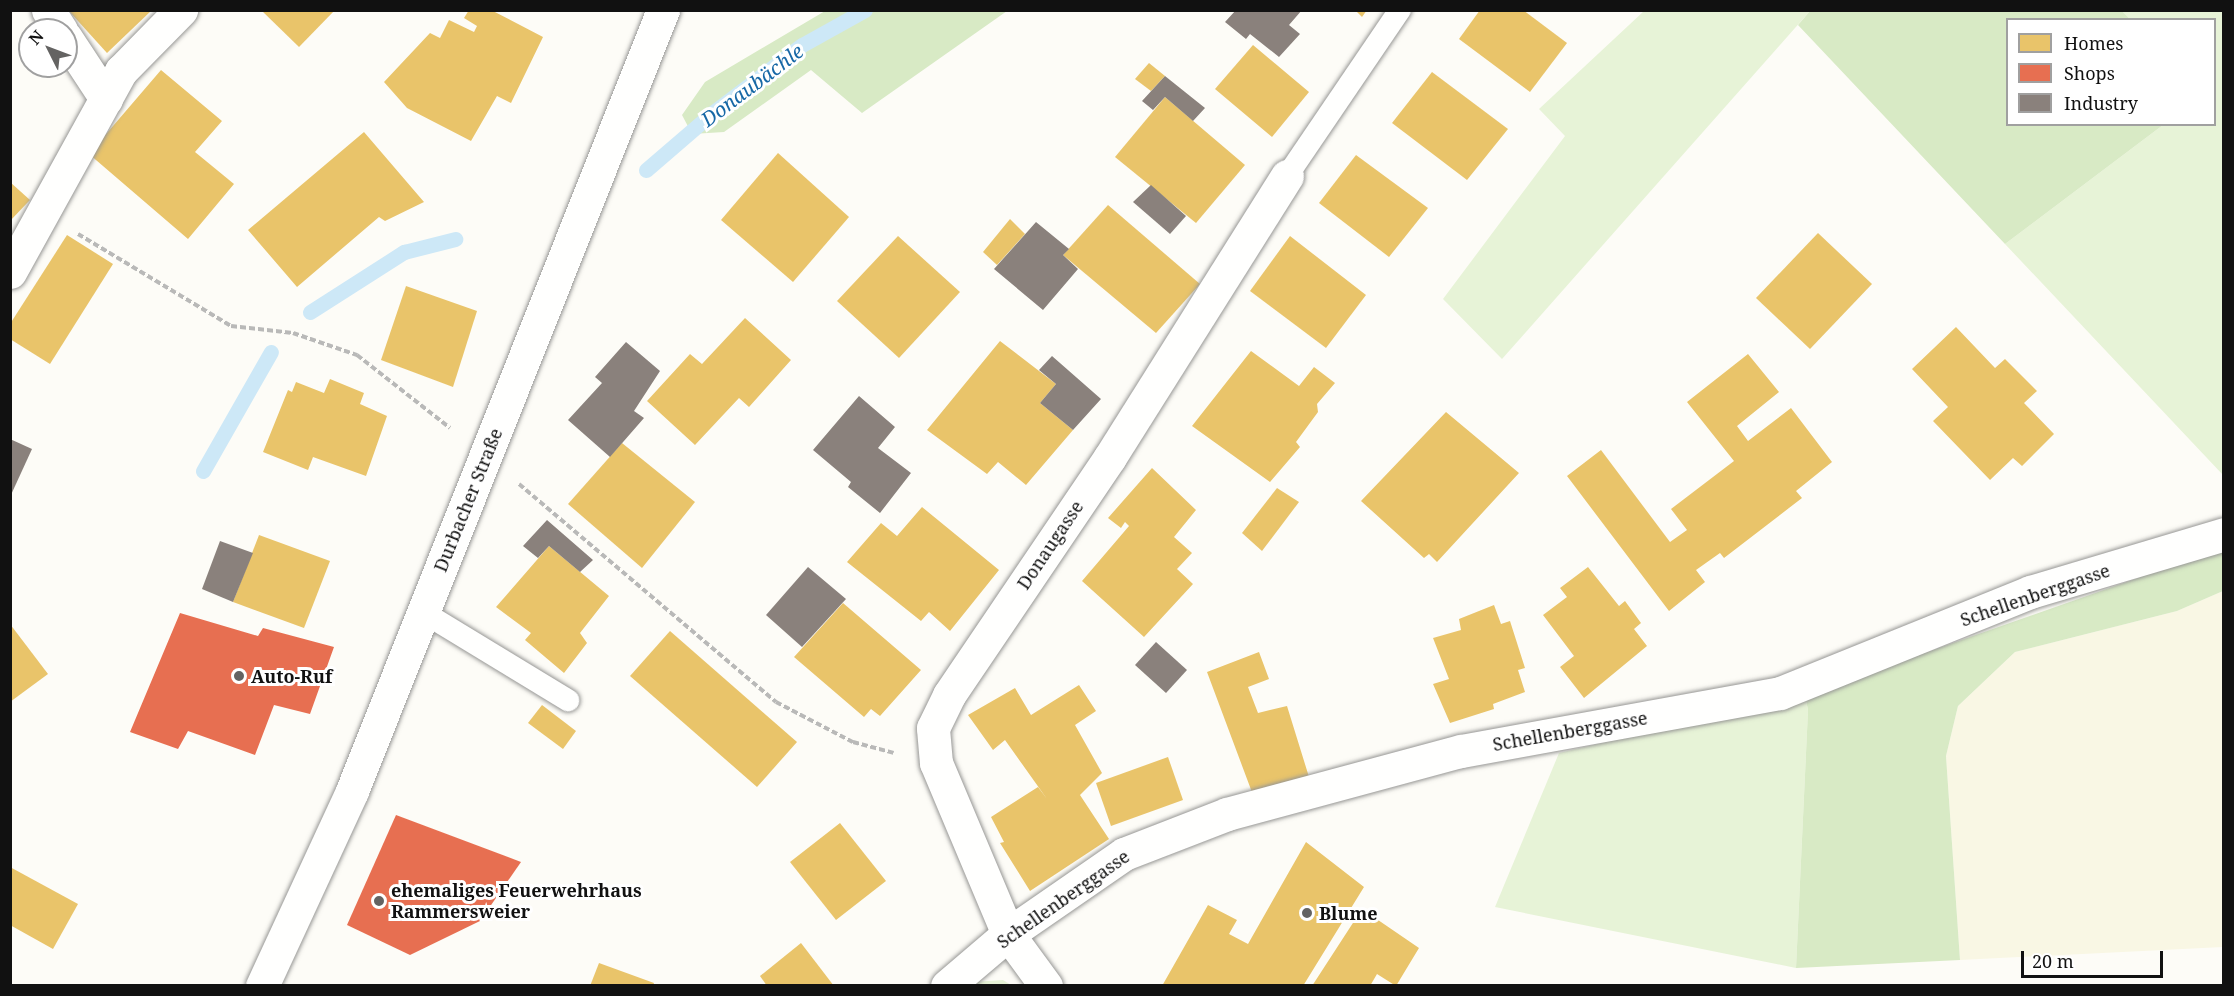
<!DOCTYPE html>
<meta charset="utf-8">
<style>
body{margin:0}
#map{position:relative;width:2234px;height:996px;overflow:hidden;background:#fdfcf7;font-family:"Noto Serif",serif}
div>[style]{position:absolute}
.farmland>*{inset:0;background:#f9f7e4}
.green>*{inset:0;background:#e7f3d7}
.forest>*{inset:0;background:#d8eac5}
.homes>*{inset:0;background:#e9c46a}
.shops>*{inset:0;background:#e76f51}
.industry>*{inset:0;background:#8a817c}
.stream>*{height:15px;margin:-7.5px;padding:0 7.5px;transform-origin:7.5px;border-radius:7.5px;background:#cde8f7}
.path>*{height:4px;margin-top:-2px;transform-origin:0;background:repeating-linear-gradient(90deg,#b9b9b8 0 6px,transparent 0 9px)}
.roads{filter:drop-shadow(0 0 2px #979795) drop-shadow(0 0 2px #979795)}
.service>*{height:22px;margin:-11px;padding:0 11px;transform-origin:11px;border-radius:11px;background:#fffffe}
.minor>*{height:33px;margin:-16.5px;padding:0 16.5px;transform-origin:16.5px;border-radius:16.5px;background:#fffffe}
.tertiary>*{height:33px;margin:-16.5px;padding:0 16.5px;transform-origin:16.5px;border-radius:16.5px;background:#fffffe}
.dots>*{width:16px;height:16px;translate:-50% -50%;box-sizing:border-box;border:3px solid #fff;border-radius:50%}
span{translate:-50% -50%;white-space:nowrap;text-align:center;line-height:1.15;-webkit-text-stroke:6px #fff;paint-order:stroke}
.street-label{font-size:18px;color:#111}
.poi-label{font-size:18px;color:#111;font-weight:700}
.left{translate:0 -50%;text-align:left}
.water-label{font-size:20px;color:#1768a6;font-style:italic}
.frame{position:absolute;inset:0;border:12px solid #111;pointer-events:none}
.legend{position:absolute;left:2006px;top:18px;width:210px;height:108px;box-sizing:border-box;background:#fff;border:2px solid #a0a0a0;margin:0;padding:8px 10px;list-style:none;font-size:18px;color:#111}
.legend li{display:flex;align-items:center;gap:12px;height:30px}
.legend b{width:30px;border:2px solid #a0a0a0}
.north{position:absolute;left:18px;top:18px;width:60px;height:60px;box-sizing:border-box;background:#fff;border:2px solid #a0a0a0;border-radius:50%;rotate:312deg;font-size:16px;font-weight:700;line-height:24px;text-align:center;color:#111}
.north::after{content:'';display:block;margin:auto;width:21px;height:27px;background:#646362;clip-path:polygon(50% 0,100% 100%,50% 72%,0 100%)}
.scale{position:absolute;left:2021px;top:951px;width:142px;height:27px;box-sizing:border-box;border:3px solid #111;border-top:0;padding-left:8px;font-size:18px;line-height:21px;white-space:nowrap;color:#111;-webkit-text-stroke:4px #fff;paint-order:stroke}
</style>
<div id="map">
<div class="farmland">
<div style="clip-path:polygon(2223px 591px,2223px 947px,1960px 960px,1946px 756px,1958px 706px,2015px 652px,2177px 611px)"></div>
</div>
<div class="green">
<div style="clip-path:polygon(1644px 11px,1810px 11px,1502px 359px,1443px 299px,1565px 136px,1539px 109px)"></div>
<div style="clip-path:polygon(2122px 11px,2223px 11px,2223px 475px,2005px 244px,2163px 125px,2214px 124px,2214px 20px,2130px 19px)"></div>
<div style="clip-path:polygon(1805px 695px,1808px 710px,1796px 968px,1495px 907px,1559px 753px)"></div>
<div style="clip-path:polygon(1003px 980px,1011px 985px,969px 986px,973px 982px)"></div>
</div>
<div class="forest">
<div style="clip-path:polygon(825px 11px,1007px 11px,862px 113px,811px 70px,724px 132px,692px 134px,682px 115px,705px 82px)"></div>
<div style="clip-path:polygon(1810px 11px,2122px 11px,2130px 19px,2008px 20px,2008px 124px,2163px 125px,2005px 244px,1798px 25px)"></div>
<div style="clip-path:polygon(2223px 548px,2223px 591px,2177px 611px,2015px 652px,1958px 706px,1946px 756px,1960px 960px,1796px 968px,1808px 710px,1805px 695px)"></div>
</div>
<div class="homes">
<div style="clip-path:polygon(68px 10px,152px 10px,107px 53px)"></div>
<div style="clip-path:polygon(261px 10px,335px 10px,299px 47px)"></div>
<div style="clip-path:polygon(469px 10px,491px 10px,543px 37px,511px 103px,497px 96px,471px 141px,407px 108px,384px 82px,430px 33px,440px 38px,449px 20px,474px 32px,477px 26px,464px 18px)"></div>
<div style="clip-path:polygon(1355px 10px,1367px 10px,1362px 17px)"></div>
<div style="clip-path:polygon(1480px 10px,1523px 10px,1567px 43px,1530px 92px,1459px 39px)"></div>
<div style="clip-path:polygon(1253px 45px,1309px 92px,1272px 137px,1215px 89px)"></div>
<div style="clip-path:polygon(1149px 63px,1165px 76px,1151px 91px,1135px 79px)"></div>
<div style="clip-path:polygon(161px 70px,222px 121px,195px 152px,234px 184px,188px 239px,89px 154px)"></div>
<div style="clip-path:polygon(1432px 72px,1508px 129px,1467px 180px,1392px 123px)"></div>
<div style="clip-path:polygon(1165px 97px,1245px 165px,1196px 223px,1115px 157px)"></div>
<div style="clip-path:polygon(364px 132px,424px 202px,385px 221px,379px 217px,297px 287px,248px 230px)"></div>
<div style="clip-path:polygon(778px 153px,849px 217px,793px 282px,721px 220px)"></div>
<div style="clip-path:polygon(1356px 155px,1428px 208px,1389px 257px,1319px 203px)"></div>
<div style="clip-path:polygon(10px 182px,30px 200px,10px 221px)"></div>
<div style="clip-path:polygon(1108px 205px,1200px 284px,1156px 333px,1063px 255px)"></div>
<div style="clip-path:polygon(1010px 219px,1025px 234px,997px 265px,983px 252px)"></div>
<div style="clip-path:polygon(1818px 233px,1872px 284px,1810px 349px,1756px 298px)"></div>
<div style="clip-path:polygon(67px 235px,113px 264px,50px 364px,10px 339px,10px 324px)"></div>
<div style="clip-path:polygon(898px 236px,960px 292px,899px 358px,837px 301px)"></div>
<div style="clip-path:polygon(1290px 236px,1366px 295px,1326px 348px,1250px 291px)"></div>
<div style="clip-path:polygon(406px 286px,477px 311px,453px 387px,381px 360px)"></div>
<div style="clip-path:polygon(745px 318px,791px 360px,749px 407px,739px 398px,695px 445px,647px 401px,690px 354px,702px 364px)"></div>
<div style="clip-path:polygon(1956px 327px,1995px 368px,2005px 359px,2037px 391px,2024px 403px,2054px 434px,2022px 466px,2013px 458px,1990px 480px,1933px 421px,1948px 407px,1912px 369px)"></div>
<div style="clip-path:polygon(1000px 341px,1056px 384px,1040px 403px,1073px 430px,1026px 485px,998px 462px,987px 474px,927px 430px)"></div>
<div style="clip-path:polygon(1251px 351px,1299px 386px,1314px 367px,1335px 383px,1317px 404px,1318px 412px,1296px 442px,1300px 447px,1270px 482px,1192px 426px)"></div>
<div style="clip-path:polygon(1748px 354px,1779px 392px,1737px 426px,1748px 441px,1791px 408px,1832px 462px,1796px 491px,1802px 498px,1724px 558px,1720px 553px,1696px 570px,1705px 582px,1669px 611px,1567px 476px,1601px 450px,1670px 542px,1687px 530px,1671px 509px,1734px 461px,1687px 402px)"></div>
<div style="clip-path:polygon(330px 379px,364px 393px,360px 404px,387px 416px,366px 476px,313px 457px,308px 470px,263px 452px,288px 390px,292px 392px,296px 382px,324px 393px)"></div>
<div style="clip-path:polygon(1446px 412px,1519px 473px,1437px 562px,1429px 554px,1424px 558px,1361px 501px)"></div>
<div style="clip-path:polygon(622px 443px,695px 502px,642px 568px,568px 504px)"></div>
<div style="clip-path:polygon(1152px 468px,1196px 510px,1174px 537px,1192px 553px,1177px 569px,1193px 584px,1144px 637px,1082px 581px,1129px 526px,1125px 522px,1121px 528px,1108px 518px)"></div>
<div style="clip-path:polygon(1277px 488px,1299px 502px,1262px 551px,1242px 533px)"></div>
<div style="clip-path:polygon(922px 507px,999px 570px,950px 631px,929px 612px,921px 621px,847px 562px,881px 523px,897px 536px)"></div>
<div style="clip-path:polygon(259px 535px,330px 561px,304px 628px,233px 602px)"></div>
<div style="clip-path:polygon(549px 546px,609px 596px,580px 633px,587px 643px,564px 673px,525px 640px,531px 633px,496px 607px)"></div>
<div style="clip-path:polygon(1588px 567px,1619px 606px,1625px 601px,1641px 623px,1634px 629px,1647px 646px,1584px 698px,1560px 667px,1574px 656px,1543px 615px,1567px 597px,1560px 588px)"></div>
<div style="clip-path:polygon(843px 603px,921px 670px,880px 716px,871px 709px,864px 717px,794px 657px)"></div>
<div style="clip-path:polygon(1494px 605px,1501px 624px,1510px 621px,1525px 668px,1518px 670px,1525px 692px,1493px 704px,1494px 709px,1450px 723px,1433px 684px,1449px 679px,1433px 638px,1461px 630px,1459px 619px)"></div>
<div style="clip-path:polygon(10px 624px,48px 674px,10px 702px)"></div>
<div style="clip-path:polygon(670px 631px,797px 742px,757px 787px,630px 676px)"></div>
<div style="clip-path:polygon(1259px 652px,1269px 679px,1248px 687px,1258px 713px,1287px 706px,1309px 777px,1253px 795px,1207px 672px)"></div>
<div style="clip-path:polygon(1079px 685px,1096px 711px,1075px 725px,1102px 773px,1080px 795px,1109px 839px,1030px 891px,1000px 843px,1004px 842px,991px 817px,1038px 787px,1047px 799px,1005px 740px,993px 750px,968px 715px,1015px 688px,1031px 715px)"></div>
<div style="clip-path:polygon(542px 705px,576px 731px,563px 749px,528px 723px)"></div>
<div style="clip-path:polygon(1168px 757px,1183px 800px,1111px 826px,1096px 783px)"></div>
<div style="clip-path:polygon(840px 823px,886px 881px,836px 920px,790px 862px)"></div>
<div style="clip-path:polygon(1306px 842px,1364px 887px,1303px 986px,1162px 986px,1208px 905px,1237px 920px,1229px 934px,1248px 944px)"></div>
<div style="clip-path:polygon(10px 867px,78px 904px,53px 949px,10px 925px)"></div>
<div style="clip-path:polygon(1362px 909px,1419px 948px,1396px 986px,1377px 974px,1370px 986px,1312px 986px)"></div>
<div style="clip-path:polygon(801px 943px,834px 986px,767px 986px,760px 976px)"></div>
<div style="clip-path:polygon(599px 963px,654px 983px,653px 986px,590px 986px)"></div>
</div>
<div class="shops">
<div style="clip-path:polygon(180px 613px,258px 636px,263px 628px,334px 647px,310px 714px,274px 705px,255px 755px,188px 731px,178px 749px,130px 732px)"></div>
<div style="clip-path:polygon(396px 815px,521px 862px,480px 921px,410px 955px,347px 925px)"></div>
</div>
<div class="industry">
<div style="clip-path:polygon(1236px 10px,1302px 10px,1289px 25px,1300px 34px,1279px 57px,1250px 34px,1246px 39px,1225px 22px)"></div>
<div style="clip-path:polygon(1165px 76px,1205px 108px,1193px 121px,1165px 97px,1153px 110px,1142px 101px)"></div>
<div style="clip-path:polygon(1151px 185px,1186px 216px,1170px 234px,1133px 202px)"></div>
<div style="clip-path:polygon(1036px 222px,1069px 249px,1063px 255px,1078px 269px,1043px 310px,994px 269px)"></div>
<div style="clip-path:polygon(626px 342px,660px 371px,634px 411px,644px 418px,610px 457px,568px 420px,602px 383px,595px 377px)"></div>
<div style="clip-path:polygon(1052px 356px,1101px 399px,1073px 430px,1040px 403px,1056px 384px,1039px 370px)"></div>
<div style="clip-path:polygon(859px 396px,895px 427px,878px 448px,911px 473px,880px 513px,848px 487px,851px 482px,813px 450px)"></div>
<div style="clip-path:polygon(10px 439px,32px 449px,10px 497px)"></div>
<div style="clip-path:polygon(547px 520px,593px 560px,580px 572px,549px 546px,538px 558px,523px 546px)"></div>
<div style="clip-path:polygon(220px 541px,253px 553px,233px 602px,202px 589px)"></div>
<div style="clip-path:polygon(808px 567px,846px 599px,802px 647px,766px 615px)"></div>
<div style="clip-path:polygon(1156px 642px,1187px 670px,1166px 693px,1135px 665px)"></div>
</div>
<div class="stream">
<div style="left:646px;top:170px;width:86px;rotate:-40.7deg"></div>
<div style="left:711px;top:114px;width:114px;rotate:-37.2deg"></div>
<div style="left:802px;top:45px;width:72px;rotate:-29.1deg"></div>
<div style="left:310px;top:312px;width:112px;rotate:-32.6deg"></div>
<div style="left:404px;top:252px;width:53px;rotate:-14.3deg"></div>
<div style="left:203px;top:471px;width:137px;rotate:-60.3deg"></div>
</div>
<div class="path">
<div style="left:78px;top:234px;width:179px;rotate:31deg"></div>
<div style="left:231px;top:326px;width:62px;rotate:6.4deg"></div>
<div style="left:293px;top:333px;width:68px;rotate:19deg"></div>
<div style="left:357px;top:355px;width:118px;rotate:38.1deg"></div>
<div style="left:519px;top:484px;width:337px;rotate:40.3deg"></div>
<div style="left:776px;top:702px;width:87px;rotate:27.5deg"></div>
<div style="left:853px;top:742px;width:42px;rotate:15deg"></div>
</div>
<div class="roads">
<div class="service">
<div style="left:1287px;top:176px;width:201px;rotate:-55.8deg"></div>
<div style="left:423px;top:612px;width:170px;rotate:31.3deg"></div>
</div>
<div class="minor">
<div style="left:48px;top:10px;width:24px;rotate:57deg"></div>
<div style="left:66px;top:38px;width:73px;rotate:56.7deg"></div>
<div style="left:10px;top:272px;width:230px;rotate:-61.1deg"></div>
<div style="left:121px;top:71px;width:86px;rotate:-45.5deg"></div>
<div style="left:947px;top:986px;width:80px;rotate:-40.4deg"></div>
<div style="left:1008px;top:934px;width:141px;rotate:-34.6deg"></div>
<div style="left:1124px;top:854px;width:110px;rotate:-21.2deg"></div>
<div style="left:1227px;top:814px;width:242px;rotate:-15.1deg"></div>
<div style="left:1461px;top:751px;width:324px;rotate:-10.3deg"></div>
<div style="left:1780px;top:693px;width:270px;rotate:-22deg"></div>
<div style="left:2030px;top:592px;width:202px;rotate:-16.6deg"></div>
<div style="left:1046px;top:986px;width:64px;rotate:-126.2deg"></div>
<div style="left:1008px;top:934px;width:186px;rotate:-112.8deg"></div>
<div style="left:936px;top:763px;width:35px;rotate:-95deg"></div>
<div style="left:933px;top:728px;width:37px;rotate:-64deg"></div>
<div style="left:949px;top:695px;width:287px;rotate:-55.9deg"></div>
<div style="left:1110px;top:457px;width:332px;rotate:-57.8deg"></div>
</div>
<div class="tertiary">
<div style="left:262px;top:986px;width:215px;rotate:-65.2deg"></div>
<div style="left:352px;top:791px;width:841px;rotate:-68.29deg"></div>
</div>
</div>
<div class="dots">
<div style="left:239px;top:676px;background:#646362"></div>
<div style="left:379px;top:901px;background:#646362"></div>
<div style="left:1307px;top:913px;background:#646362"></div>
</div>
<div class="street-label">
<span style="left:468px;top:500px;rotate:-68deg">Durbacher Straße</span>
<span style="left:1050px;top:545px;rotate:-56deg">Donaugasse</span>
<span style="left:2035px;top:595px;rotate:-19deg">Schellenberggasse</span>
<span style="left:1570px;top:731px;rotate:-10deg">Schellenberggasse</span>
<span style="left:1063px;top:899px;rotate:-35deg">Schellenberggasse</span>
</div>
<div class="poi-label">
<span class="left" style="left:251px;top:676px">Auto-Ruf</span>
<span class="left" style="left:391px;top:901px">ehemaliges Feuerwehrhaus<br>Rammersweier</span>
<span class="left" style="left:1319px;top:913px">Blume</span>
</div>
<div class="water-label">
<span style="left:752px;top:85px;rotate:-37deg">Donaubächle</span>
</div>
<div class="frame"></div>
<ul class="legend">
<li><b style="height:16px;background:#e9c46a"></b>Homes</li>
<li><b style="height:16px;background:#e76f51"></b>Shops</li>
<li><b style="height:16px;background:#8a817c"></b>Industry</li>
</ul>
<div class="north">N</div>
<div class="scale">20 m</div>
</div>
